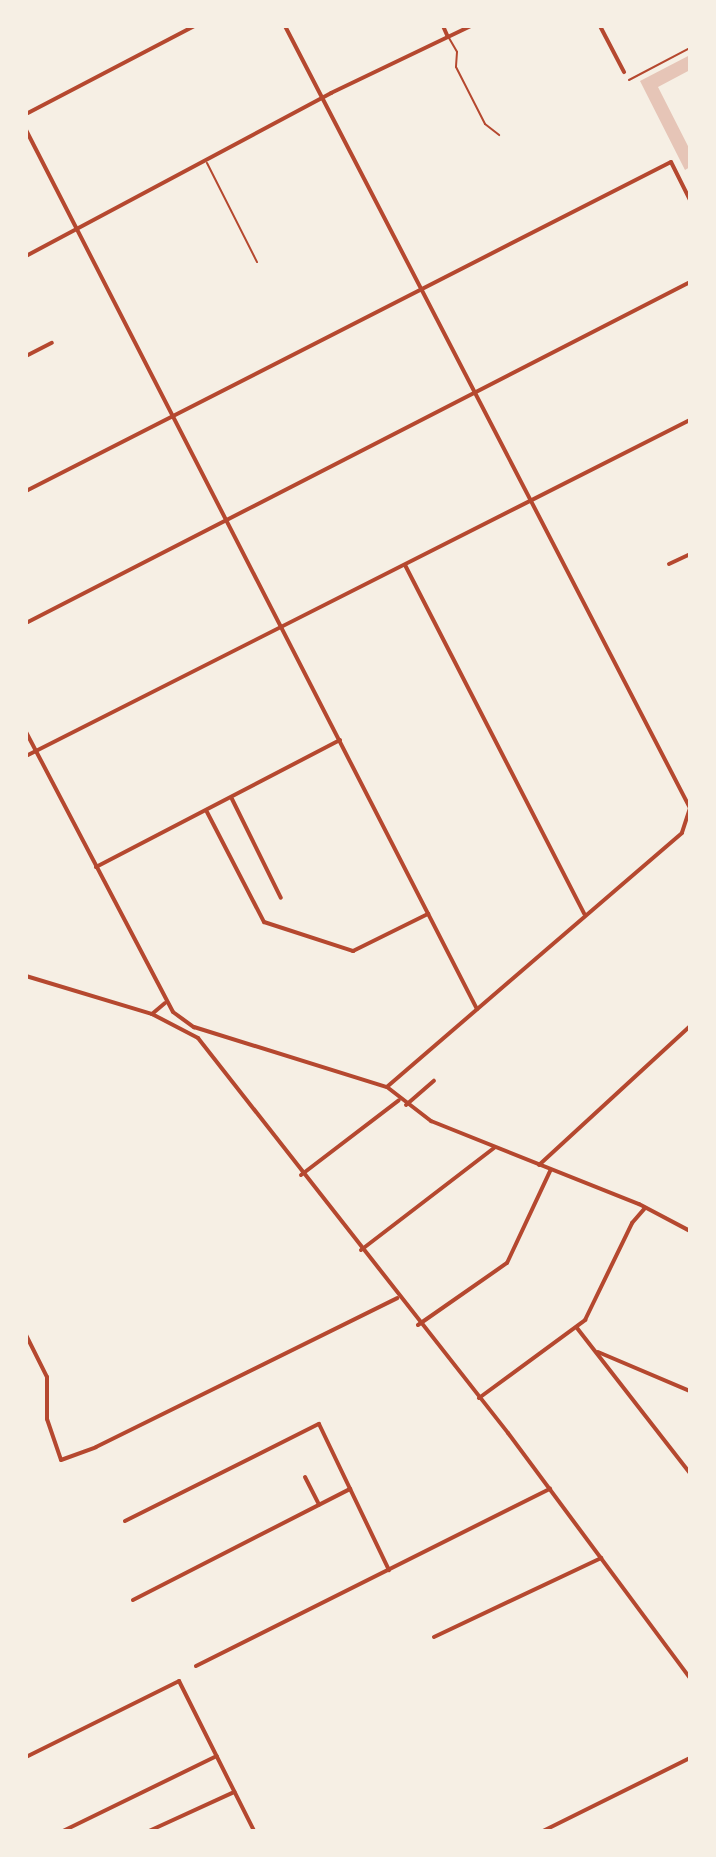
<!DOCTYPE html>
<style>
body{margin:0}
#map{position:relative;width:716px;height:1857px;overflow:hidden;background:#f6efe4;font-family:"Nunito Sans",sans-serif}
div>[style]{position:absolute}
.building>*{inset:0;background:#e6c5b7}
.path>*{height:2px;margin:-1px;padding:0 1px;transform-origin:1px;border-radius:1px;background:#b5482f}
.service>*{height:2px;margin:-1px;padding:0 1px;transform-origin:1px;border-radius:1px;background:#b5482f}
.minor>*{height:4px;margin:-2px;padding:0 2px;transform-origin:2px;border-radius:2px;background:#b5482f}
span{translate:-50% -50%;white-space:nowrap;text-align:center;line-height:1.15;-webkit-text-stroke:8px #f6efe4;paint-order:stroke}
.frame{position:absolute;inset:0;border:28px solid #f6efe4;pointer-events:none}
</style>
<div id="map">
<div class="building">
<div style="clip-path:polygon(690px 55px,690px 70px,658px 87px,690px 150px,690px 167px,685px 170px,640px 81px)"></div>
</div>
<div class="path">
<div style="left:629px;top:80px;width:69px;rotate:-27.7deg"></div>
</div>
<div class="service">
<div style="left:449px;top:38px;width:16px;rotate:60deg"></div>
<div style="left:457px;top:52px;width:15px;rotate:94deg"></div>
<div style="left:456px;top:67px;width:64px;rotate:63deg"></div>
<div style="left:485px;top:124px;width:18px;rotate:38deg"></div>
<div style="left:207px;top:163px;width:111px;rotate:63.2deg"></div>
</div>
<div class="minor">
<div style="left:285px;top:26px;width:881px;rotate:62.62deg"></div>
<div style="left:690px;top:808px;width:26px;rotate:108deg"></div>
<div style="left:682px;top:833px;width:389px;rotate:139.3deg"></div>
<div style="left:443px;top:26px;width:12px;rotate:66deg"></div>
<div style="left:600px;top:26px;width:52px;rotate:62.4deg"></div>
<div style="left:26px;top:114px;width:190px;rotate:-27.6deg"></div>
<div style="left:26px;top:130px;width:988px;rotate:62.84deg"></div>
<div style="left:26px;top:256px;width:346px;rotate:-28.1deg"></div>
<div style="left:331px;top:93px;width:155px;rotate:-25.6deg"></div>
<div style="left:26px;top:356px;width:29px;rotate:-27deg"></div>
<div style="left:26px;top:491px;width:724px;rotate:-27.03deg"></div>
<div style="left:671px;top:162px;width:42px;rotate:63.4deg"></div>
<div style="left:669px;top:564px;width:23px;rotate:-25deg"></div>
<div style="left:405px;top:565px;width:392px;rotate:62.8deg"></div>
<div style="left:26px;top:623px;width:746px;rotate:-27.18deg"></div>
<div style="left:26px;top:732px;width:316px;rotate:62.3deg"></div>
<div style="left:173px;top:1012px;width:26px;rotate:36deg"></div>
<div style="left:194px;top:1027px;width:202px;rotate:17.3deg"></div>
<div style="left:26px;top:756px;width:744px;rotate:-26.84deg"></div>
<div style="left:232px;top:799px;width:110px;rotate:63.7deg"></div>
<div style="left:207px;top:812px;width:124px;rotate:62.6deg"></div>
<div style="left:264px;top:922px;width:94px;rotate:18deg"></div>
<div style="left:353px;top:951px;width:84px;rotate:-26.3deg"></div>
<div style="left:96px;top:867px;width:275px;rotate:-27.5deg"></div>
<div style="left:26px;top:976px;width:132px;rotate:16.8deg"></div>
<div style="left:152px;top:1014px;width:17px;rotate:-40deg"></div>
<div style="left:152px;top:1014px;width:52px;rotate:27.6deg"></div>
<div style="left:198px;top:1038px;width:502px;rotate:51.87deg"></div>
<div style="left:508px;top:1433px;width:305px;rotate:53.4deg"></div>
<div style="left:387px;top:1087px;width:56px;rotate:37.7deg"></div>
<div style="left:431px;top:1121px;width:224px;rotate:21.8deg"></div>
<div style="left:639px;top:1204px;width:58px;rotate:27.9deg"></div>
<div style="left:406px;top:1105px;width:37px;rotate:-41deg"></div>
<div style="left:539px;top:1165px;width:205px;rotate:-42.6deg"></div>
<div style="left:301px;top:1175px;width:123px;rotate:-37.4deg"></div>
<div style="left:361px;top:1250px;width:168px;rotate:-37.5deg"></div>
<div style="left:418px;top:1325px;width:108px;rotate:-34.9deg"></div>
<div style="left:507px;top:1263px;width:102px;rotate:-64.9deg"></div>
<div style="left:577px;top:1328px;width:184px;rotate:52.1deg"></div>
<div style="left:26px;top:1335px;width:47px;rotate:63.4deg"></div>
<div style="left:47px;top:1377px;width:42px;rotate:90deg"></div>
<div style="left:47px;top:1419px;width:43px;rotate:71.1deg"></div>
<div style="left:61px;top:1460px;width:37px;rotate:-20deg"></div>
<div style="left:96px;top:1447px;width:336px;rotate:-26.3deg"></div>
<div style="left:598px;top:1352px;width:100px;rotate:23deg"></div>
<div style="left:479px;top:1398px;width:132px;rotate:-36.3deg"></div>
<div style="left:585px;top:1320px;width:108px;rotate:-64.1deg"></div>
<div style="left:632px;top:1223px;width:20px;rotate:-49deg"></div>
<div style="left:305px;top:1477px;width:31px;rotate:63deg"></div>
<div style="left:125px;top:1521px;width:217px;rotate:-26.6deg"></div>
<div style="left:319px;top:1424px;width:162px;rotate:64.4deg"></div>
<div style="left:133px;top:1600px;width:244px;rotate:-27.1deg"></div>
<div style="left:434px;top:1637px;width:185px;rotate:-25.3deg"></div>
<div style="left:196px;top:1666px;width:396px;rotate:-26.6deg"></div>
<div style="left:26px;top:1757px;width:171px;rotate:-26.4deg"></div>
<div style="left:179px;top:1681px;width:168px;rotate:63.4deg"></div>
<div style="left:63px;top:1831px;width:171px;rotate:-26deg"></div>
<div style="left:149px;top:1831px;width:94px;rotate:-24.6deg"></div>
<div style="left:543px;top:1831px;width:164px;rotate:-26.4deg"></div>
</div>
<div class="frame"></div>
</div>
